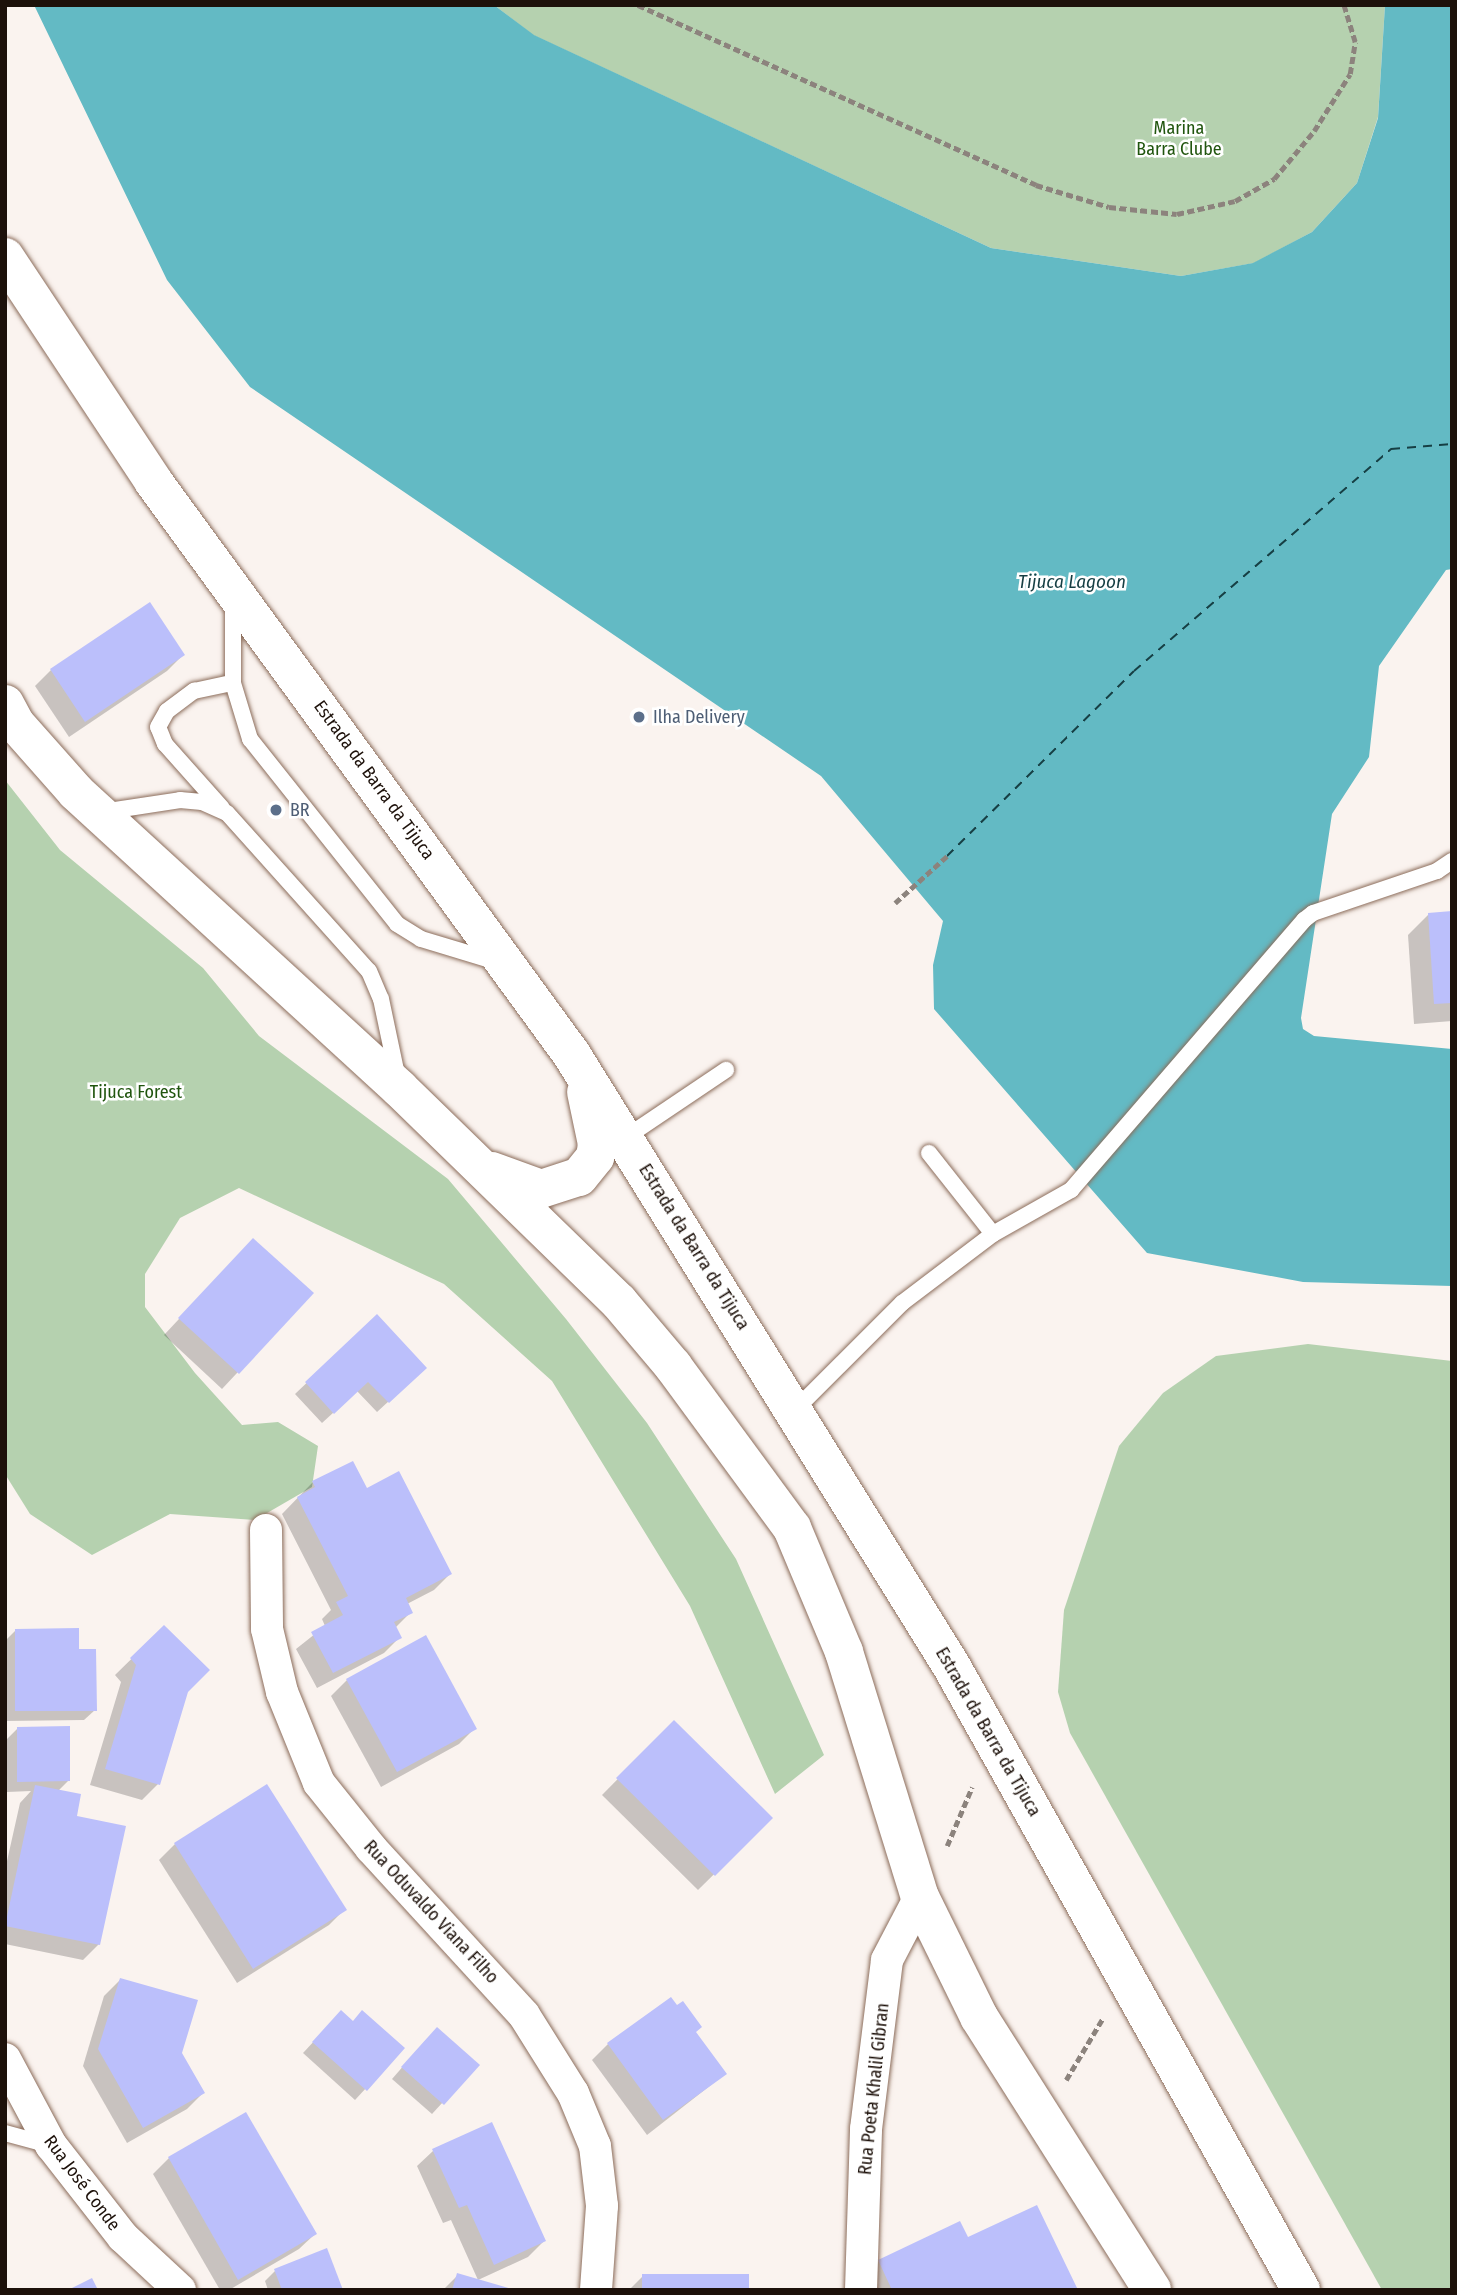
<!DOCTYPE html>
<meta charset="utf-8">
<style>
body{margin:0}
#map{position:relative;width:1457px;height:2295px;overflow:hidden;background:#faf3ef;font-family:"Fira Sans Condensed",sans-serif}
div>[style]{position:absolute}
.green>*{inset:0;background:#b5d1af}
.water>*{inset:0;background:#63bac4}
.shadow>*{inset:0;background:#0003}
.ferry>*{height:2px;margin-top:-1px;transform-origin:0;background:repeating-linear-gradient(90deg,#163f44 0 9px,transparent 0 16px)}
.building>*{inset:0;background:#bbbffb}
.path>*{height:4.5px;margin-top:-2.25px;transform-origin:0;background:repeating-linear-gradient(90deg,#8c837d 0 7px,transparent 0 10.5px)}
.roads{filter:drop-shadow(0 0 2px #8c6d5b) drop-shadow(0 0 2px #8c6d5b)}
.lane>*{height:16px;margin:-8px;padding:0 8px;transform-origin:8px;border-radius:8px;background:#fff}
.street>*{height:32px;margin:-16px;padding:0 16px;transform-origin:16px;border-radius:16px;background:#fff}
.secondary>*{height:38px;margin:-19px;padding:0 19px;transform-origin:19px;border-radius:19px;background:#fff}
.dots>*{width:19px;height:19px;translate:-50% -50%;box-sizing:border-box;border:4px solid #fff;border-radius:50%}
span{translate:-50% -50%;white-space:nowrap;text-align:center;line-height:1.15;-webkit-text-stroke:5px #fff;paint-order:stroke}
.park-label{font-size:18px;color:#20550e}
.service-label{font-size:18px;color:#4e5e75}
.left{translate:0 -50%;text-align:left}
.street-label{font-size:18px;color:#1d110a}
.water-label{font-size:19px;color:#163f44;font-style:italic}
.frame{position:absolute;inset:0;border:7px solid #1d110a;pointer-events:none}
</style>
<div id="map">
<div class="green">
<div style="clip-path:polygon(494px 5px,1385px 5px,1378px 117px,1357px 183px,1312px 232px,1254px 263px,1181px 276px,991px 248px,533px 35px)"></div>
<div style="clip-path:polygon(5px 780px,60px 850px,203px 968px,259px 1036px,448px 1179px,566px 1319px,647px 1423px,736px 1559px,824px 1755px,775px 1794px,690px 1606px,552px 1381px,444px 1284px,239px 1188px,180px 1218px,145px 1274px,145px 1307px,195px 1373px,242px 1425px,278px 1422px,318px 1446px,312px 1487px,255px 1520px,170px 1514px,92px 1555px,30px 1514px,5px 1474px)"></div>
<div style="clip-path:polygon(1308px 1344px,1452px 1361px,1452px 2290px,1382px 2290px,1070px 1733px,1058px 1692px,1064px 1610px,1119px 1446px,1163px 1393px,1216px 1356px)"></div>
</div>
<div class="water">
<div style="clip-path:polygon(34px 5px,494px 5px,534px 35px,991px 248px,1181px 276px,1253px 263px,1312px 232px,1357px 183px,1378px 118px,1385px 5px,1452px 5px,1452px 569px,1446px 570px,1379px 666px,1369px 757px,1332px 814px,1301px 1018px,1303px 1029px,1314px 1036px,1452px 1049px,1452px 1286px,1303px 1282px,1147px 1253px,934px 1009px,933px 965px,943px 921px,821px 776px,250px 387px,167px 280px)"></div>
</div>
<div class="shadow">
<div style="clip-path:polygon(183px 655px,167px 671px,69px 737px,35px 686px,51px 670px)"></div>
<div style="clip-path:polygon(1452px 913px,1452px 1021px,1414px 1024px,1408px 935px,1429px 914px)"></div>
<div style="clip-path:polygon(238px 1256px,311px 1294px,222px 1389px,164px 1335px)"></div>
<div style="clip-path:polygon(377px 1316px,414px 1378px,377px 1412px,357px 1391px,322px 1423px,295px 1394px)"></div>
<div style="clip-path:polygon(313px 1482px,367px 1491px,450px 1574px,434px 1590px,407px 1604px,411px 1612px,395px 1628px,400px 1637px,384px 1653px,317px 1688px,296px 1649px,325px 1626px,322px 1619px,331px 1610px,282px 1514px)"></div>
<div style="clip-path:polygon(164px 1627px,186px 1692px,158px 1784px,142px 1800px,90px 1785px,121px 1682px,115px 1675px)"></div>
<div style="clip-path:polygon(15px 1631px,77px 1651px,95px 1710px,84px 1720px,5px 1721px,5px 1641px)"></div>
<div style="clip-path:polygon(347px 1680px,475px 1728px,459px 1744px,381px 1787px,331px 1696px)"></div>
<div style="clip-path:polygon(674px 1722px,771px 1818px,698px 1890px,602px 1795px)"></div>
<div style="clip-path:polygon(18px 1728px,68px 1781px,58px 1791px,75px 1817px,99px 1944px,83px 1960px,5px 1944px,5px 1870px,20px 1803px,31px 1791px,7px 1792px,7px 1739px)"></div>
<div style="clip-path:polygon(266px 1786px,345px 1909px,329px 1925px,237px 1983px,159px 1860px,175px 1844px)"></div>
<div style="clip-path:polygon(120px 1980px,180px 2054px,203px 2093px,187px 2109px,127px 2143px,83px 2066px,104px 1996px)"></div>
<div style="clip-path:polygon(331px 2023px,352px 2023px,403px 2048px,355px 2100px,303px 2053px)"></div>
<div style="clip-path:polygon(695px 2032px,725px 2074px,647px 2135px,592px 2060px,608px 2044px)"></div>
<div style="clip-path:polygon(426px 2040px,477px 2065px,432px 2114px,392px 2079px)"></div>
<div style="clip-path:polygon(245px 2114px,315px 2234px,299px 2249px,229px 2290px,220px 2290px,153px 2174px,169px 2158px)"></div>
<div style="clip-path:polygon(491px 2124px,544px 2241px,528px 2257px,478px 2280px,451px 2220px,443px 2223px,417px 2166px,433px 2151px)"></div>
<div style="clip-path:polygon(967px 2239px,1076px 2290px,869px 2290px,863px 2277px,879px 2261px)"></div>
<div style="clip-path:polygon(275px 2271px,342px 2290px,268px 2290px,265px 2281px)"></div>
<div style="clip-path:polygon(458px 2275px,508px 2290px,443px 2290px)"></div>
<div style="clip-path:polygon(643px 2276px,748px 2290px,629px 2290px)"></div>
</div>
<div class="ferry">
<div style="left:947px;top:856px;width:263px;rotate:-44.7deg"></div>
<div style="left:1134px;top:671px;width:340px;rotate:-40.8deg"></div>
<div style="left:1391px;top:449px;width:61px;rotate:-4.7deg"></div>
</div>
<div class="building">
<div style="clip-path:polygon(150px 602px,185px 655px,85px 722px,50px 669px)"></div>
<div style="clip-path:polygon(1452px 911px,1452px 1003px,1434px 1004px,1428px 913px)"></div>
<div style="clip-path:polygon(253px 1238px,314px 1293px,239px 1374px,178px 1318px)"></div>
<div style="clip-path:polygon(377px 1314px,427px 1368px,389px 1403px,368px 1382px,334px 1414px,305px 1382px)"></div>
<div style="clip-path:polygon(353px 1461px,367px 1488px,399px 1471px,452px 1574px,406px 1598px,413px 1613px,394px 1622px,402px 1638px,333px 1673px,311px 1632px,343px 1615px,336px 1602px,348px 1596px,297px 1497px,315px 1487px,312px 1481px)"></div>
<div style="clip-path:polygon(164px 1625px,210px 1670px,188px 1692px,160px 1785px,105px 1769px,136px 1665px,130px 1658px)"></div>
<div style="clip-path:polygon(79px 1628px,79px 1649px,96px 1649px,97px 1711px,15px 1711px,15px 1629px)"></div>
<div style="clip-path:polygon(426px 1635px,477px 1729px,397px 1772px,346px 1679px)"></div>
<div style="clip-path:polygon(674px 1720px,773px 1818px,715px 1876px,616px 1778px)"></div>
<div style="clip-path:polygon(70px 1726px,70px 1781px,17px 1782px,17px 1727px)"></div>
<div style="clip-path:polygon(267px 1784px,347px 1910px,253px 1969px,174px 1843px)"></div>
<div style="clip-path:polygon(35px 1785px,81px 1794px,77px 1816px,126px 1826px,100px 1945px,5px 1926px)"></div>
<div style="clip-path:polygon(120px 1978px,198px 2000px,182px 2053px,205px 2093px,143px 2128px,98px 2049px)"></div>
<div style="clip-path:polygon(671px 1997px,677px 2005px,683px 2001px,702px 2027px,696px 2032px,727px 2074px,663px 2120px,607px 2043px)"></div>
<div style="clip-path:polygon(341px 2010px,353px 2021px,362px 2010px,405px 2048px,367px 2091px,312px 2042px)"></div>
<div style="clip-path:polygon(437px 2027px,480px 2065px,444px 2105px,401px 2067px)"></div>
<div style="clip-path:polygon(246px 2112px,317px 2234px,238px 2280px,168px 2157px)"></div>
<div style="clip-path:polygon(492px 2122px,546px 2241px,494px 2265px,467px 2205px,459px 2208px,432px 2149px)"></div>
<div style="clip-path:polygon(1037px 2205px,1078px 2290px,892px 2290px,878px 2260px,960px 2221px,968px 2237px)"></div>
<div style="clip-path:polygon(327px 2248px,343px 2290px,282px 2290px,274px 2269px)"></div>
<div style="clip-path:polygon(457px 2273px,512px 2289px,512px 2290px,452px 2290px)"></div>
<div style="clip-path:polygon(642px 2274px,749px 2274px,749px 2290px,642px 2290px)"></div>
<div style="clip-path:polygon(92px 2278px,98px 2290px,68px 2290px)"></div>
</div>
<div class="path">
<div style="left:638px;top:5px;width:437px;rotate:24.3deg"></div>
<div style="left:1036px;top:185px;width:76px;rotate:16.8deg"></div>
<div style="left:1109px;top:207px;width:68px;rotate:5.9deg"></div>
<div style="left:1177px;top:214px;width:59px;rotate:-12.6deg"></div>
<div style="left:1235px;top:201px;width:45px;rotate:-29.4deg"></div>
<div style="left:1274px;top:179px;width:62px;rotate:-50.2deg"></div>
<div style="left:1314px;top:131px;width:67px;rotate:-57.7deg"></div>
<div style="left:1350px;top:74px;width:32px;rotate:-81deg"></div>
<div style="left:1355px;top:42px;width:39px;rotate:-107deg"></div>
<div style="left:895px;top:903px;width:70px;rotate:-42.1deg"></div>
<div style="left:947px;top:1846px;width:64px;rotate:-67deg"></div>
<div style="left:1066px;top:2080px;width:72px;rotate:-59.2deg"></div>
</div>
<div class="roads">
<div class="lane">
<div style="left:233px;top:605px;width:78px;rotate:90deg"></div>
<div style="left:233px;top:683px;width:59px;rotate:73.1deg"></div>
<div style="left:250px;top:739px;width:236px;rotate:51.5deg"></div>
<div style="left:397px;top:924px;width:28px;rotate:32deg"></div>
<div style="left:421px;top:939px;width:76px;rotate:16.8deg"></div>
<div style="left:222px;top:808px;width:86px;rotate:-131.7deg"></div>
<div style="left:165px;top:744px;width:18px;rotate:-112deg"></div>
<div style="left:158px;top:727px;width:18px;rotate:-61deg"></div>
<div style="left:167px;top:711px;width:34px;rotate:-37deg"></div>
<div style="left:194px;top:691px;width:40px;rotate:-12deg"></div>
<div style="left:102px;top:812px;width:79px;rotate:-8.7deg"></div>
<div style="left:180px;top:800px;width:22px;rotate:5deg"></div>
<div style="left:202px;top:802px;width:27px;rotate:24deg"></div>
<div style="left:227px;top:813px;width:212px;rotate:48.1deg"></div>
<div style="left:369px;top:971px;width:30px;rotate:67deg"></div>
<div style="left:381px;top:999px;width:78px;rotate:78.1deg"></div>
<div style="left:625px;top:1138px;width:122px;rotate:-34deg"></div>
<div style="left:929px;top:1153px;width:103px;rotate:51.7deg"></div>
<div style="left:795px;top:1410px;width:151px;rotate:-45deg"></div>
<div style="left:902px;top:1303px;width:114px;rotate:-37.2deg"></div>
<div style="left:993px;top:1234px;width:90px;rotate:-29.4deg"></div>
<div style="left:1071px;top:1190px;width:357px;rotate:-49.2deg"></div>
<div style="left:1304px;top:920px;width:11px;rotate:-38deg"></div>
<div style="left:1313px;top:913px;width:131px;rotate:-18.7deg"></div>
<div style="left:1437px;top:871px;width:18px;rotate:-34deg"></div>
<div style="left:5px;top:2133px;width:46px;rotate:15.3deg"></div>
</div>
<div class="street">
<div style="left:266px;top:1530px;width:99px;rotate:89.4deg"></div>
<div style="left:267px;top:1629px;width:65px;rotate:76.6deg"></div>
<div style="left:282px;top:1692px;width:98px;rotate:67.9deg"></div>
<div style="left:319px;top:1783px;width:83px;rotate:51.3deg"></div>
<div style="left:371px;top:1848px;width:226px;rotate:47.5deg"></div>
<div style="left:524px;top:2015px;width:92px;rotate:57.9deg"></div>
<div style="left:573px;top:2093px;width:57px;rotate:67.5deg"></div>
<div style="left:595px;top:2146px;width:60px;rotate:83.3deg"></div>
<div style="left:602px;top:2206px;width:84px;rotate:94.1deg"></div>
<div style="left:5px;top:2059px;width:98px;rotate:61.9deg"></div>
<div style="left:51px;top:2145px;width:117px;rotate:52deg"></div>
<div style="left:123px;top:2237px;width:78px;rotate:42.9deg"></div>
<div style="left:861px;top:2290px;width:161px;rotate:-88.2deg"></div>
<div style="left:866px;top:2129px;width:170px;rotate:-82.9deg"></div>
<div style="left:887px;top:1960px;width:71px;rotate:-62.4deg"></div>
</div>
<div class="secondary">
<div style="left:5px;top:257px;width:268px;rotate:56.5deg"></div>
<div style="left:153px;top:481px;width:711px;rotate:53.87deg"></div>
<div style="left:572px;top:1055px;width:720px;rotate:58.16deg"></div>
<div style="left:952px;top:1667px;width:714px;rotate:60.74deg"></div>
<div style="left:5px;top:704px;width:21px;rotate:62deg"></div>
<div style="left:15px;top:723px;width:92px;rotate:48.5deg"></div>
<div style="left:76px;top:792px;width:438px;rotate:42.5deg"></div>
<div style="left:399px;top:1088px;width:307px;rotate:44.2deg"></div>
<div style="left:619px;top:1302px;width:84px;rotate:49.8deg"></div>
<div style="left:673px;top:1366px;width:201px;rotate:53.7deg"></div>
<div style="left:792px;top:1528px;width:134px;rotate:67.2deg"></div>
<div style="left:844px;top:1652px;width:257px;rotate:72.8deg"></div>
<div style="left:920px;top:1897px;width:134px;rotate:63.8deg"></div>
<div style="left:979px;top:2017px;width:323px;rotate:57.6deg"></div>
<div style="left:492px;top:1171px;width:52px;rotate:20.2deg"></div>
<div style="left:541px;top:1189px;width:40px;rotate:-18deg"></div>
<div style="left:579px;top:1177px;width:26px;rotate:-51deg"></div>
<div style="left:595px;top:1157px;width:13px;rotate:-81deg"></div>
<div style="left:597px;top:1144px;width:53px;rotate:-101.9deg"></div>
</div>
</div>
<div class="dots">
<div style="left:639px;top:717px;background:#5c6f8a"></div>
<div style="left:276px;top:810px;background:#5c6f8a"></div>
</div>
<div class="park-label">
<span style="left:1179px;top:139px">Marina<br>Barra Clube</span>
<span style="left:136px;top:1092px">Tijuca Forest</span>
</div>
<div class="service-label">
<span class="left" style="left:653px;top:717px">Ilha Delivery</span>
<span class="left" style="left:290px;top:810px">BR</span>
</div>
<div class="street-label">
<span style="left:374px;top:780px;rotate:54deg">Estrada da Barra da Tijuca</span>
<span style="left:694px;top:1247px;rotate:58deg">Estrada da Barra da Tijuca</span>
<span style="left:988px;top:1732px;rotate:60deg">Estrada da Barra da Tijuca</span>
<span style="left:431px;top:1912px;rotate:47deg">Rua Oduvaldo Viana Filho</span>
<span style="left:874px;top:2089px;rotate:-84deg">Rua Poeta Khalil Gibran</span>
<span style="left:82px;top:2183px;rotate:53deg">Rua José Conde</span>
</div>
<div class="water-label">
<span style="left:1072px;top:582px">Tijuca Lagoon</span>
</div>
<div class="frame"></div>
</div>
